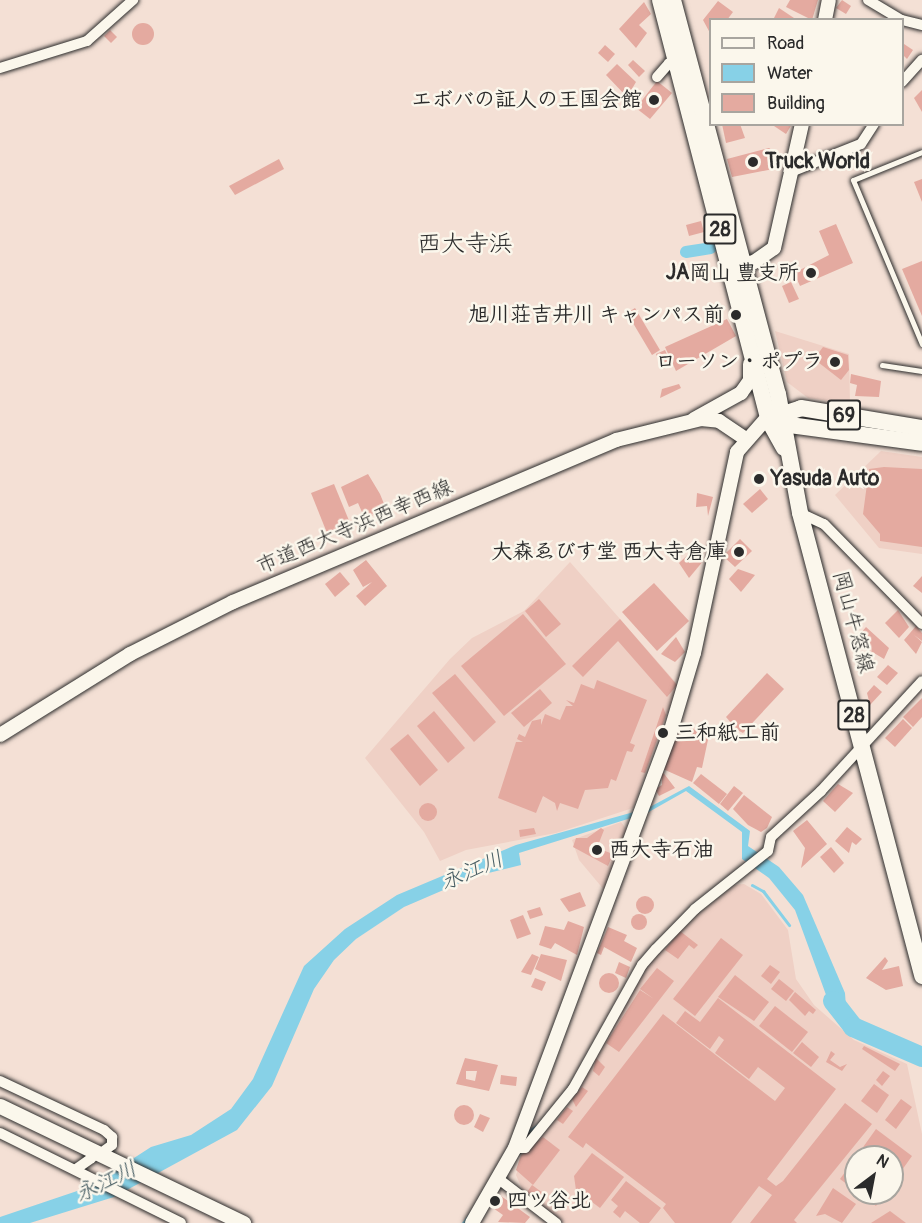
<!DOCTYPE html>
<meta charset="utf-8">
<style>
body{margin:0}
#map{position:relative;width:922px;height:1223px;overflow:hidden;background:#f4e0d5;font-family:Pangolin,"Klee One",sans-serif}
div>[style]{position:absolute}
.built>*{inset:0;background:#efd0c5}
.water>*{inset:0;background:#87d1e7}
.stream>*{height:3px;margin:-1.5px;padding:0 1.5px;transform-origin:1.5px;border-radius:1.5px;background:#87d1e7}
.canal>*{height:12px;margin:-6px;padding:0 6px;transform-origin:6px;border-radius:6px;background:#87d1e7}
.river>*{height:20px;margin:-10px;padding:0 10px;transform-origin:10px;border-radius:10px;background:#87d1e7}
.building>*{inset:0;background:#e4aaa0}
.round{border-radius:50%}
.roads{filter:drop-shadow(0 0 2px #2b2b2b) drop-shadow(0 0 2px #2b2b2b)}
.service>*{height:5px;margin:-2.5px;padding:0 2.5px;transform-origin:2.5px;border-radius:2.5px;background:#fbf7ec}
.minor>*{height:10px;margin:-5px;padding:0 5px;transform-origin:5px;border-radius:5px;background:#fbf7ec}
.tertiary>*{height:14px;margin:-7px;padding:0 7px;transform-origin:7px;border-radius:7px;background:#fbf7ec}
.secondary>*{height:15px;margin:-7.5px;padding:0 7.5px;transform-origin:7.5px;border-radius:7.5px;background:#fbf7ec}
.primary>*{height:16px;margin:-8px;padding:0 8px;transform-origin:8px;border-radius:8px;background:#fbf7ec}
.dots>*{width:16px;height:16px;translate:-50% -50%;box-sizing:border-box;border:3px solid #fbf7ec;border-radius:50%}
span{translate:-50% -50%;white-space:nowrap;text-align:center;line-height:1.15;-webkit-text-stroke:5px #fbf7ec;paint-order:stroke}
.shield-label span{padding:2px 4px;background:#fbf7ec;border:2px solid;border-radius:4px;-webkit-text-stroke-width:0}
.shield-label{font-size:20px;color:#2b2b2b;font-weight:700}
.poi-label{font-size:21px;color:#2b2b2b;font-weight:700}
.right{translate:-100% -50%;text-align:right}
.left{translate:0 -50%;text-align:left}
.street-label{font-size:21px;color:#2b2b2b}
.water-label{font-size:22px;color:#475d63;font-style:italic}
.quarter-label{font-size:24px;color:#2b2b2b}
.legend{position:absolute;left:709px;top:18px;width:195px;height:108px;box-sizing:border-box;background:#fbf7ec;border:2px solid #a8a59f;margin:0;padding:8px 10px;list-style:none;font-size:18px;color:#2b2b2b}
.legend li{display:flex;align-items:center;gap:12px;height:30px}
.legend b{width:30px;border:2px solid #a8a59f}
.north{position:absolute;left:844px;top:1145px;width:60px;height:60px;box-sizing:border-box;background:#fbf7ec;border:2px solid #a8a59f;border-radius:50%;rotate:32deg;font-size:16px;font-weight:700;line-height:24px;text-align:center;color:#2b2b2b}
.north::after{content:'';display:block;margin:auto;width:21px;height:27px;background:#2b2b2b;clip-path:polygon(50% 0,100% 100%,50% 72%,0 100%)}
</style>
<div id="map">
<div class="built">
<div style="clip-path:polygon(775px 331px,849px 354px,850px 404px,808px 398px,787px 382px)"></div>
<div style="clip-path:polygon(881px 451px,922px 457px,922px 554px,879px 548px,835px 495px)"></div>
<div style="clip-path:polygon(570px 562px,678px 685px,633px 808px,556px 833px,466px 850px,440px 861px,424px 832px,365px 758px,450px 659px,472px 638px,524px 611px)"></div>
<div style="clip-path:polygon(621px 822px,627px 830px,605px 891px,579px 860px,572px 840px)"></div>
<div style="clip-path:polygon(evenodd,744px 884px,761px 894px,788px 930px,796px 979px,814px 1005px,854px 1040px,907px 1064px,922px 1134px,922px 1223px,564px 1223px,523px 1191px,516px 1175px,523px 1155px,568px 1106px,648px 965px,698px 914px,734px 885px,744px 884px,856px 1157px,892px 1157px,892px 1193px,856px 1193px,856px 1157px)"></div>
</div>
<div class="water">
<div style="clip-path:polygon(689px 786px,750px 831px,748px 846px,779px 867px,803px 895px,845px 993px,847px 1022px,829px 1003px,795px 910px,769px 878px,742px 859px,742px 832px,686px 791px,647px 813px,519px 853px,521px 865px,476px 876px,404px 907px,356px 939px,334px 960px,314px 989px,272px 1086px,237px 1130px,114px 1197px,30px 1223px,0 1223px,0 1217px,89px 1187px,151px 1147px,191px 1135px,231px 1109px,253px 1079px,304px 966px,345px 929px,397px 895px,516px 845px,648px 808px)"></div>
</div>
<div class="stream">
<div style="left:752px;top:885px;width:13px;rotate:29deg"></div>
<div style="left:763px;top:891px;width:43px;rotate:52.6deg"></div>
<div style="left:526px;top:1133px;width:14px;rotate:-34deg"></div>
<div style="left:463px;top:1223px;width:11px;rotate:-52deg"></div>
</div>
<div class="canal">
<div style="left:686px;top:252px;width:25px;rotate:-9deg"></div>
</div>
<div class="river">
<div style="left:833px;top:1001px;width:33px;rotate:52deg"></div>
<div style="left:853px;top:1027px;width:75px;rotate:23.5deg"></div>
</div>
<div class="building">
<div style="clip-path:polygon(790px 0,818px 0,812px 20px,786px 7px)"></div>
<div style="clip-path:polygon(842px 0,851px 6px,846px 14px,836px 8px)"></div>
<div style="clip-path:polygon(718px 1px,733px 12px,727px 20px,710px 20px,710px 33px,703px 20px)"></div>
<div style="clip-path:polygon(644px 2px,651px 14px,639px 25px,647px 33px,636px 48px,619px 29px)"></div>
<div style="clip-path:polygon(779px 8px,797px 20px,773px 20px)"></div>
<div class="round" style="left:132px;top:23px;width:22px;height:22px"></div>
<div style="clip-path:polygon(110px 30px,117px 37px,111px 43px,104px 36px)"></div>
<div style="clip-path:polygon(904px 44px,913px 50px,907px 59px,903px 55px)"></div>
<div style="clip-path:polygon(605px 45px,615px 54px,608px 62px,598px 53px)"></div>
<div style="clip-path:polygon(633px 60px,645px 71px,639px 77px,628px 65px)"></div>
<div style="clip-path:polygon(617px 64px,636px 82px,627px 97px,606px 75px)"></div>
<div style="clip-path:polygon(657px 81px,672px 93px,650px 119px,636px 108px)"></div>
<div style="clip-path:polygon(922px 90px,922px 112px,914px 98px)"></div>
<div style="clip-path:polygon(722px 124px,740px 124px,745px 138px,726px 143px)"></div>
<div style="clip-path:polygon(771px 124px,792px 124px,786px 134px)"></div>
<div style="clip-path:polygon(769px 148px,782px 157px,772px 163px,773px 169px,732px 177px,727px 159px)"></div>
<div style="clip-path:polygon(279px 159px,284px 169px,235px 195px,229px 186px)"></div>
<div style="clip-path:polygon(922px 179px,922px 202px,914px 182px)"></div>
<div style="clip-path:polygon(701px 221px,704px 232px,689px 236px,686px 225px)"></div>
<div style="clip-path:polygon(836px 224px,853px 263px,800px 286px,794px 273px,829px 255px,819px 231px)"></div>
<div style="clip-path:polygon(922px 261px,922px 316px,902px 269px)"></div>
<div style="clip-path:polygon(791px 282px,799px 299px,789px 303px,782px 286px)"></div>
<div style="clip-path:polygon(635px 308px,660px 350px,652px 355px,627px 313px)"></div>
<div style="clip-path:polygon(727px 319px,736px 336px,676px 371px,665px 347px)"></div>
<div style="clip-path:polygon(823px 347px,848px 355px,849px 370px,841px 380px,814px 359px)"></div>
<div style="clip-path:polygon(665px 350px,672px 365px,663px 369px,656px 354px)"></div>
<div style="clip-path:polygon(851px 374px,881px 381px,879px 397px,855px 396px,857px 385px,850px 383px)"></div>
<div style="clip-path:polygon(679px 384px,681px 388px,660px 398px,662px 389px)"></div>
<div style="clip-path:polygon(884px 467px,922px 469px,922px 547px,880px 541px,880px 534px,863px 514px,869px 469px)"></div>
<div style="clip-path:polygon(368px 474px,380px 494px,389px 516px,383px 519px,381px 512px,365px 519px,358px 503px,349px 507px,341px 487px)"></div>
<div style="clip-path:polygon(334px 484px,350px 523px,327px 533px,311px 493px)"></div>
<div style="clip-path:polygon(760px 489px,768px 499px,752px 513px,743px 504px)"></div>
<div style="clip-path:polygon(697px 493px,713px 497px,708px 516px,707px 506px,696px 507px)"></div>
<div style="clip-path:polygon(740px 539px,752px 551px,735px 567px,723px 556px)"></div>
<div style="clip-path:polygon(694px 549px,704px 560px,689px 578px,679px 563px)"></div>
<div style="clip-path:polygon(366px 560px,387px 586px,365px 606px,356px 596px,372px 582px,363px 587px,353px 570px)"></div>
<div style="clip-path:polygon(738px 569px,755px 575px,741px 592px,729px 579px)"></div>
<div style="clip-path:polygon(340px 572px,350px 584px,335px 597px,325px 584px)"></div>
<div style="clip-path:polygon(922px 576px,922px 593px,913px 586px)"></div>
<div style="clip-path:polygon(654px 583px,689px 621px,657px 651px,622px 612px)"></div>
<div style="clip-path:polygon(539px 599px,561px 624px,546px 637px,525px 611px)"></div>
<div style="clip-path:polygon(898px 610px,909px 627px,899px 638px,885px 623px)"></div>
<div style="clip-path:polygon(523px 614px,566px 664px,504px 716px,461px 666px)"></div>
<div style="clip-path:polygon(620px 619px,677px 685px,667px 697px,618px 641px,583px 677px,572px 666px)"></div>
<div style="clip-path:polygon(916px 626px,922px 633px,922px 641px,914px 635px,922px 642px,916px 654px,904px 640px)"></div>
<div style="clip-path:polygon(866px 627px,889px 648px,884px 659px,869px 650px,871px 648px,860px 634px)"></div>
<div style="clip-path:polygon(676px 637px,685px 652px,675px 662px,661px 654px)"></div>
<div style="clip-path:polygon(888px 665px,898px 673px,887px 685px,877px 677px)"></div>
<div style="clip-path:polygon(767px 673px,784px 689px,743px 733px,737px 730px,726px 717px)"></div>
<div style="clip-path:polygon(455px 674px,496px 722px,474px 742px,432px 693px)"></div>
<div style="clip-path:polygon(597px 680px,647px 700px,630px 743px,635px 745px,632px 752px,627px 751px,616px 781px,611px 779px,608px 788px,585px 790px,578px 809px,560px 803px,557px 811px,555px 803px,543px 796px,536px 813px,498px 798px,516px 742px,523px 742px,517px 739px,519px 734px,525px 737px,532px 721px,541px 719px,541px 725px,545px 714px,560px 720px,566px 706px,573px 706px,566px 700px,574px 703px,581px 684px,594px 689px)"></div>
<div style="clip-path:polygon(874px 685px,882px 692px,870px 705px,867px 693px)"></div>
<div style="clip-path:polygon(540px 689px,552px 703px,524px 727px,511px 713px)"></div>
<div style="clip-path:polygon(922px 698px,922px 717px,913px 727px,903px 717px)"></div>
<div style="clip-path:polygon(663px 707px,666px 715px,645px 773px,641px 772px)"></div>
<div style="clip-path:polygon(434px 711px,465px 748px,448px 763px,417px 726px)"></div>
<div style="clip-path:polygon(903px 719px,912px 728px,895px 747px,885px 738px)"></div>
<div style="clip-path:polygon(679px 724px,709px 735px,702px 768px,697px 767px,692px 782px,663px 769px)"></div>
<div style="clip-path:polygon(408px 734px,438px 770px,420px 786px,390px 749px)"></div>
<div style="clip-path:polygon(662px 771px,675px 788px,659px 796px,655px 789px,662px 785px)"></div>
<div style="clip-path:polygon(701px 774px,727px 794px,719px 804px,693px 783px)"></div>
<div style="clip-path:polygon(838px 784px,853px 793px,835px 812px,823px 801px)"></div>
<div style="clip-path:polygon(734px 786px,743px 793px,728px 811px,720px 804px)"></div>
<div style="clip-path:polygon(744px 795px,772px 817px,767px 828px,761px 832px,748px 825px,733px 809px)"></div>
<div class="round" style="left:419px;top:803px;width:18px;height:18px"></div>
<div style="clip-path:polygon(807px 820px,827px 844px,801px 868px,805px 848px,793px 831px)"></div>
<div style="clip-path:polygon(847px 827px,862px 839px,856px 845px,852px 842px,849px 853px,835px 841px)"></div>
<div style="clip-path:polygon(534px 828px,536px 834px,520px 837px,519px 830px)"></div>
<div style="clip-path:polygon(601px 828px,604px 830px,597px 848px,613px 854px,608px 866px,573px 847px,576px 838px,587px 838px)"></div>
<div style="clip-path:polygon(831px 847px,844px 863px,834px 873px,820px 857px)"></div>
<div style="clip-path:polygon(580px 892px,586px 906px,569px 912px,560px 899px)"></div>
<div class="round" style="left:636px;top:896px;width:18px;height:18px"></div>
<div style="clip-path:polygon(540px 907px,543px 915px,530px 919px,527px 911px)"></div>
<div class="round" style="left:631px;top:914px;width:16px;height:16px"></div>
<div style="clip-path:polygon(523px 915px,531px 934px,517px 939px,510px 920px)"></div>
<div style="clip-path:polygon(568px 921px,584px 927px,577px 955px,555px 943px,551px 949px,539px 945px,545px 926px,564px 930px)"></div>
<div style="clip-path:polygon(608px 927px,627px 935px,624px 941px,637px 948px,631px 962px,604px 947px,601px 955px,597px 953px)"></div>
<div style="clip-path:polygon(680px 931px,698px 945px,694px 949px,689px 945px,678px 959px,665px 950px)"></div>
<div style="clip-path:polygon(721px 938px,743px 955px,695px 1016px,673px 999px)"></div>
<div style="clip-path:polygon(532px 954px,539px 957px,531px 975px,521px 972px)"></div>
<div style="clip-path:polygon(541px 954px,567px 960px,561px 981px,535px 969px)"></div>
<div style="clip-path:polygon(885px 957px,888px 961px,882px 970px,899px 966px,903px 986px,886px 990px,866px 978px)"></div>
<div style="clip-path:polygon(619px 962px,630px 967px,626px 978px,615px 973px)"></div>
<div style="clip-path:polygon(770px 965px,780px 972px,771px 984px,761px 976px)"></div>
<div style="clip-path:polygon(657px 968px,674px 981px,619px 1052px,606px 1043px,640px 990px,654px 999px,640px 989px)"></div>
<div class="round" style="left:599px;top:973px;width:20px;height:20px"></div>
<div style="clip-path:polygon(735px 975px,769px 1002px,754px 1021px,718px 997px)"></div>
<div style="clip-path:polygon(535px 978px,546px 982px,542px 991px,531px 987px)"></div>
<div style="clip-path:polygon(779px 979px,794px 991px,786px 1001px,771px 989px)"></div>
<div style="clip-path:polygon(795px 992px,816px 1010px,813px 1014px,809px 1011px,805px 1016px,789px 1000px)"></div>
<div style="clip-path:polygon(718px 998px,836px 1089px,767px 1179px,776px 1186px,783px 1181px,845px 1103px,872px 1124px,794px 1220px,797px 1223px,750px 1223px,772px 1195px,759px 1186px,731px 1223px,675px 1223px,663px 1208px,666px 1204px,586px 1143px,583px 1148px,568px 1137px,663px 1014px,775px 1101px,785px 1088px,758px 1067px,749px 1079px,715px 1053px,724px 1040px,719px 1036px,710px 1049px,676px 1023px,685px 1011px,700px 1022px)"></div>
<div style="clip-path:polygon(775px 1006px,808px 1032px,792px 1052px,759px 1026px)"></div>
<div style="clip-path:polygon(802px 1042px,819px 1057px,811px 1067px,793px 1053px)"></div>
<div style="clip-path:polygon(864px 1046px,900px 1064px,895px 1071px,862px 1049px)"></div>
<div style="clip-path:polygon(831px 1051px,835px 1054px,830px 1060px,840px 1067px,847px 1064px,842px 1071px,826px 1062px)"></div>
<div style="clip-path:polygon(evenodd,465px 1058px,498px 1065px,489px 1091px,456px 1084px,465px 1058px,466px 1071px,477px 1071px,475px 1081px,466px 1079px,466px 1071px)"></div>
<div style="clip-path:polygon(596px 1058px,605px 1067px,599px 1076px,593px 1071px)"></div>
<div style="clip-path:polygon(883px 1071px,890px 1076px,882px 1086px,876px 1080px)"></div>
<div style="clip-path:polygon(501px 1075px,517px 1077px,516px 1086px,500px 1084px)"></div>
<div style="clip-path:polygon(874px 1084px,889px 1095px,877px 1113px,861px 1101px)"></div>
<div style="clip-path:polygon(582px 1087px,588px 1091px,576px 1107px,572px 1099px)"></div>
<div style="clip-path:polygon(901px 1099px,912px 1107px,896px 1129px,885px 1120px)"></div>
<div class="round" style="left:454px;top:1105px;width:20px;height:20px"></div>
<div style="clip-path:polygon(567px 1107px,573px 1111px,563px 1124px,557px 1120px)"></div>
<div style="clip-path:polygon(480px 1114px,490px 1118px,483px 1132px,474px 1127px)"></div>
<div style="clip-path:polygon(876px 1129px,912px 1156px,892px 1184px,892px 1157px,856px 1157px)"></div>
<div style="clip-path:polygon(543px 1137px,560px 1150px,533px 1185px,516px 1170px,521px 1155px)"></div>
<div style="clip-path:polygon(592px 1153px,624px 1177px,600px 1208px,576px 1190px,574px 1176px)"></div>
<div style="clip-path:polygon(856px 1157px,856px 1191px,840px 1179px)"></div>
<div style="clip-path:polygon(626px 1181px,661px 1208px,649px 1223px,640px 1223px,625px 1211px,620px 1218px,613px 1212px,618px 1206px,611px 1200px)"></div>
<div style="clip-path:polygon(532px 1185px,547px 1196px,541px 1203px,527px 1192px)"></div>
<div style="clip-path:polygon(833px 1188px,856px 1204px,842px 1223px,825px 1214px,816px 1216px)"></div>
<div style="clip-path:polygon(858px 1193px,885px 1193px,876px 1206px)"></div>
<div style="clip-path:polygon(501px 1196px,530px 1217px,525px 1223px,498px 1222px,503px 1215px,493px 1208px)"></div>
<div style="clip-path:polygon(890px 1211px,906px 1223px,871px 1223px)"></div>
</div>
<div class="roads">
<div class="service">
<div style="left:922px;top:152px;width:74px;rotate:157.9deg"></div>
<div style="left:853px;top:180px;width:178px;rotate:67.2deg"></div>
<div style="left:882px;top:365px;width:40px;rotate:8.5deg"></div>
</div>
<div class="minor">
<div style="left:868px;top:0;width:39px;rotate:31deg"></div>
<div style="left:902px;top:20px;width:21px;rotate:14deg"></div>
<div style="left:0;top:68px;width:91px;rotate:-17.2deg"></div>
<div style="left:87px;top:41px;width:62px;rotate:-41.7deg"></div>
<div style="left:657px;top:77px;width:18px;rotate:-49deg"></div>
<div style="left:669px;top:63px;width:7px;rotate:-16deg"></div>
<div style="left:902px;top:82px;width:30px;rotate:-48deg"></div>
<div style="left:793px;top:171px;width:73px;rotate:-21.7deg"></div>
<div style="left:861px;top:144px;width:24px;rotate:-57deg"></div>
<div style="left:800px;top:513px;width:26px;rotate:25deg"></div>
<div style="left:824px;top:524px;width:140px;rotate:45.6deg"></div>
<div style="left:0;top:1081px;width:115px;rotate:25.2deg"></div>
<div style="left:104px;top:1130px;width:11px;rotate:41deg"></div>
<div style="left:112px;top:1137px;width:8px;rotate:90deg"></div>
<div style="left:112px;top:1145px;width:9px;rotate:144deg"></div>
<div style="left:0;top:1133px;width:202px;rotate:26.4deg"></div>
<div style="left:515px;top:1148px;width:10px"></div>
<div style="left:525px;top:1148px;width:76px;rotate:-50.9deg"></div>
<div style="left:573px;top:1089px;width:142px;rotate:-60.9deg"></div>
<div style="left:642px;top:965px;width:21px;rotate:-49deg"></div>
<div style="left:656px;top:949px;width:56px;rotate:-45.7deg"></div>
<div style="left:695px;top:909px;width:93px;rotate:-38.5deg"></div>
<div style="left:768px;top:851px;width:14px;rotate:-78deg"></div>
<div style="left:771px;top:837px;width:68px;rotate:-42.6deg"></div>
<div style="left:821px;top:791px;width:149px;rotate:-47.4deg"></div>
<div style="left:76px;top:1169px;width:19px;rotate:-35deg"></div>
<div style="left:500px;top:1180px;width:71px;rotate:37.5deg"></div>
</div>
<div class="tertiary">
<div style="left:825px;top:20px;width:20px;rotate:-79deg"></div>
<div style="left:734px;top:266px;width:20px;rotate:-11deg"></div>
<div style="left:754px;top:262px;width:24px;rotate:-35deg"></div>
<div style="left:774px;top:248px;width:127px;rotate:-77.3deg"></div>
<div style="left:694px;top:419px;width:54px;rotate:-29deg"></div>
<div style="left:741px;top:393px;width:16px;rotate:-55deg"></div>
<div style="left:750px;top:380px;width:16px;rotate:-90deg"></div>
<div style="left:0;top:735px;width:153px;rotate:-31.9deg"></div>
<div style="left:130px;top:654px;width:115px;rotate:-26.8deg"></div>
<div style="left:233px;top:602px;width:416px;rotate:-22.9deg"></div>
<div style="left:616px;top:440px;width:88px;rotate:-13.9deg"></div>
<div style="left:701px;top:419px;width:18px;rotate:6deg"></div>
<div style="left:719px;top:421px;width:30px;rotate:34deg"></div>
<div style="left:472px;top:1223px;width:86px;rotate:-60.2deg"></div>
<div style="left:515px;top:1148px;width:446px;rotate:-69.5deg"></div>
<div style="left:671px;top:730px;width:80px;rotate:-73.4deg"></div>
<div style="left:694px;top:653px;width:206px;rotate:-77.9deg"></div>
<div style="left:737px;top:452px;width:53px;rotate:-48.8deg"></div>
</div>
<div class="secondary">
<div style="left:0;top:1106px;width:270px;rotate:25.7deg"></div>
</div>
<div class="primary">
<div style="left:660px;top:0;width:435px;rotate:75.5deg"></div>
<div style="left:769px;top:421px;width:31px;rotate:61deg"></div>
<div style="left:673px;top:0;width:408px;rotate:75.1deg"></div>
<div style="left:778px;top:394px;width:121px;rotate:79.5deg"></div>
<div style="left:800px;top:513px;width:479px;rotate:75.2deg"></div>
<div style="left:774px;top:417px;width:28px;rotate:-18deg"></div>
<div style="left:801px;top:408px;width:123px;rotate:9.4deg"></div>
<div style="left:775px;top:423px;width:148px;rotate:7.7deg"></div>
</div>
</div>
<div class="dots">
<div style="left:654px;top:100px;background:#2b2b2b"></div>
<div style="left:753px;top:162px;background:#2b2b2b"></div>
<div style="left:811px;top:273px;background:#2b2b2b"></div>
<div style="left:736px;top:315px;background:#2b2b2b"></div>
<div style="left:835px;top:362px;background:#2b2b2b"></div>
<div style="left:759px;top:479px;background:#2b2b2b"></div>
<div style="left:739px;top:552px;background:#2b2b2b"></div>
<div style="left:663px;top:733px;background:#2b2b2b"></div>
<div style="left:597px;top:850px;background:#2b2b2b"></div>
<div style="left:495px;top:1201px;background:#2b2b2b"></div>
</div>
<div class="shield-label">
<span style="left:720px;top:229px">28</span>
<span style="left:844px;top:415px">69</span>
<span style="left:854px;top:715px">28</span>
</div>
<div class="poi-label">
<span class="right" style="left:642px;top:100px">エボバの証人の王国会館</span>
<span class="left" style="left:765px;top:162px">Truck World</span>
<span class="right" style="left:799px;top:273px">JA岡山 豊支所</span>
<span class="right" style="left:724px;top:315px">旭川荘吉井川 キャンパス前</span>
<span class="right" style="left:823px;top:362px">ローソン・ポプラ</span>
<span class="left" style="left:771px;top:479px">Yasuda Auto</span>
<span class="right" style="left:727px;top:552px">大森ゑびす堂 西大寺倉庫</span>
<span class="left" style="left:675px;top:733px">三和紙工前</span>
<span class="left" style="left:609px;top:850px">西大寺石油</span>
<span class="left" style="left:507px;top:1201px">四ツ谷北</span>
</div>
<div class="street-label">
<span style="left:355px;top:527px;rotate:-23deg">市道西大寺浜西幸西線</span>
<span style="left:853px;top:622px;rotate:75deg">岡山牛窓線</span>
</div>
<div class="water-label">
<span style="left:472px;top:871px;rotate:-23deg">永江川</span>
<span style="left:106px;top:1182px;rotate:-26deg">永江川</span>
</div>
<div class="quarter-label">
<span style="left:465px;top:244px">西大寺浜</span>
</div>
<ul class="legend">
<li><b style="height:8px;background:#fbf7ec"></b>Road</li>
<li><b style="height:16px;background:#87d1e7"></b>Water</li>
<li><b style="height:16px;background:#e4aaa0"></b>Building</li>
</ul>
<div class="north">N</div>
</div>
